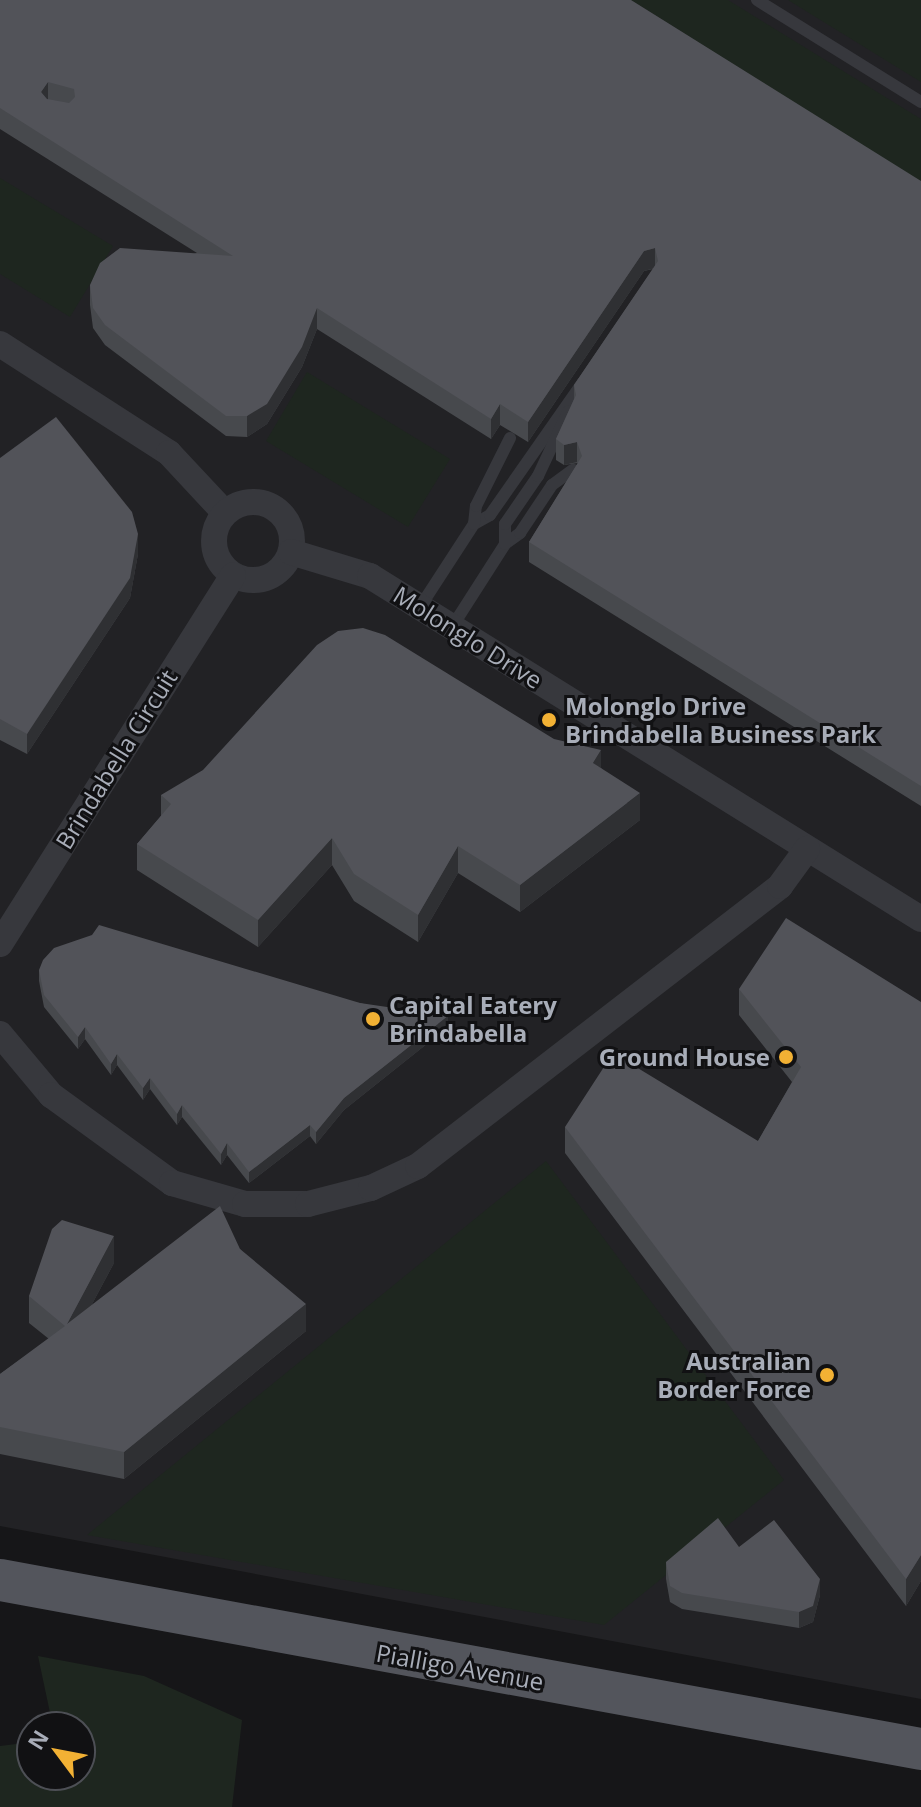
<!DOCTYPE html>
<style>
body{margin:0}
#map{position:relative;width:921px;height:1807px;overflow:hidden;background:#161618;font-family:"Open Sans",sans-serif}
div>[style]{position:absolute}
.built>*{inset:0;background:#222225}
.green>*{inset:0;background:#1e261f}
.lane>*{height:12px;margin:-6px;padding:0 6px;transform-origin:6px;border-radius:6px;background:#37383d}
.street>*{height:26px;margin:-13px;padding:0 13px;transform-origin:13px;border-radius:13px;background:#37383d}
.street>.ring{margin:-13px;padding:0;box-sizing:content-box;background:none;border:26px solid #37383d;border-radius:50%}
.primary>*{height:42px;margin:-21px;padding:0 21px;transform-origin:21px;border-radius:21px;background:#53555c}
.wall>*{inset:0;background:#47494d}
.shaded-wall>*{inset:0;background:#2f3033}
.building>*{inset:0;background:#525359}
.dots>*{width:22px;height:22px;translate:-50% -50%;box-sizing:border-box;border:4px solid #111113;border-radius:50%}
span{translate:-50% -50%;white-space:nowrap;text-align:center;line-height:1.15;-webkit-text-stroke:6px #111113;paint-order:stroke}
.street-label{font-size:24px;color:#a8adb8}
.poi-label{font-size:24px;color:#a8adb8;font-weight:700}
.left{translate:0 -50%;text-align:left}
.right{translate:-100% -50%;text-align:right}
.north{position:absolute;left:16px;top:1711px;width:80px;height:80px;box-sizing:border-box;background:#111113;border:2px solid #4d4f55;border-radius:50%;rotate:302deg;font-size:22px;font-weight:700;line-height:32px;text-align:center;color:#a8adb8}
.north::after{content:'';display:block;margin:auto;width:28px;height:36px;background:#f2b134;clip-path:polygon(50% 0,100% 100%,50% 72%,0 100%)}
</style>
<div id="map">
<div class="built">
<div style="clip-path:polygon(0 0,921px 0,921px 1699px,0 1526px)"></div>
</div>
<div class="green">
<div style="clip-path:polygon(631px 0,728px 0,921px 119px,921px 182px)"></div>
<div style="clip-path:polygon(788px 0,921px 0,921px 82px)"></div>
<div style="clip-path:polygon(0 178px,113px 246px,70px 317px,0 274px)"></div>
<div style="clip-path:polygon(307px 372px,450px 459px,408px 527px,266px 441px)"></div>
<div style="clip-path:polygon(546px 1161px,784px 1480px,604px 1625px,87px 1535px)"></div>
<div style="clip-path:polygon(38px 1656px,144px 1676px,242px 1720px,232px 1807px,0 1807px,0 1746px,32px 1742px,32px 1775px,80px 1775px,80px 1727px,53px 1727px)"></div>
</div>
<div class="lane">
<div style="left:757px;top:0;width:193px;rotate:31.9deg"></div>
<div style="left:474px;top:524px;width:18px;rotate:-29deg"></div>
<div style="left:490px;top:515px;width:162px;rotate:-55deg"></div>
<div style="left:505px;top:544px;width:19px;rotate:-36deg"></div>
<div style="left:520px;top:533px;width:58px;rotate:-56.3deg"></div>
<div style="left:552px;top:485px;width:26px;rotate:-36deg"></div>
<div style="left:420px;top:607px;width:99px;rotate:-57deg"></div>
<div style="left:474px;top:524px;width:18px;rotate:-84deg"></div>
<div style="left:476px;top:506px;width:76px;rotate:-63.4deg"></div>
<div style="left:452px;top:627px;width:98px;rotate:-57.4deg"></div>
<div style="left:505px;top:544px;width:20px;rotate:-90deg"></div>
<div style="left:505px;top:524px;width:58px;rotate:-55.5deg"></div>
<div style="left:538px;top:476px;width:71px;rotate:-64.9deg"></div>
</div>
<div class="street">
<div style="left:0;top:344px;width:201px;rotate:32.8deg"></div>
<div style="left:169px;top:453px;width:82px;rotate:47deg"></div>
<div class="ring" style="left:214px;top:502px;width:52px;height:52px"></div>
<div style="left:291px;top:552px;width:83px;rotate:16.9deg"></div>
<div style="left:370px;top:576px;width:649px;rotate:31.9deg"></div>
<div style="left:0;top:944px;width:436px;rotate:-57.7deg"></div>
<div style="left:0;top:1034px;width:80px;rotate:50.1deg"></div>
<div style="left:51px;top:1095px;width:150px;rotate:36deg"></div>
<div style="left:172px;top:1183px;width:76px;rotate:16deg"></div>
<div style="left:245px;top:1204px;width:63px"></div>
<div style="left:308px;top:1204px;width:65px;rotate:-14.3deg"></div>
<div style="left:371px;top:1188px;width:52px;rotate:-25.1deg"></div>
<div style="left:418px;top:1166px;width:458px;rotate:-37.7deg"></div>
<div style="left:780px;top:886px;width:46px;rotate:-53.9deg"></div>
</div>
<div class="primary">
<div style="left:0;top:1580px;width:936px;rotate:10.4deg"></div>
</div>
<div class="wall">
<div style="clip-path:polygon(0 0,921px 181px,921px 806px,529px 562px,529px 542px,578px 463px,564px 465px,556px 460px,556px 439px,574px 399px,574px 385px,653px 269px,644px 271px,528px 442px,500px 425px,491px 439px,317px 329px,302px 367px,267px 424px,247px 437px,226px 436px,105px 345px,93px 328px,90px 305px,90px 285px,197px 253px,0 129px)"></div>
<div style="clip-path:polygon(0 458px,138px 554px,130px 598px,27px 754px,0 740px)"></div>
<div style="clip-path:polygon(601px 768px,640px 820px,520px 912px,458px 873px,418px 942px,354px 901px,332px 865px,258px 947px,137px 870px,137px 844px,161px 816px,161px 795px)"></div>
<div style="clip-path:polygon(39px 970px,360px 1003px,448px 1027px,344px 1110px,316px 1144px,310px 1136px,249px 1183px,227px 1155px,221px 1165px,182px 1117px,177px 1125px,150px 1089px,143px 1100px,117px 1065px,111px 1075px,85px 1039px,78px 1049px,44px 1007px,39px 981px)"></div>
<div style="clip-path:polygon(739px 989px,921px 1002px,921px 1581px,906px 1606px,565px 1153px,565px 1127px,758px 1141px,792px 1082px,739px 1015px)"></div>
<div style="clip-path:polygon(240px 1249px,306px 1331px,124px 1479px,0 1454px,0 1374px,49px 1339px,29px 1323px,29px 1296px,114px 1263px,91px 1306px)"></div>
<div style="clip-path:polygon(739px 1547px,820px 1595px,813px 1622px,799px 1628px,682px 1609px,670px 1602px,666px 1579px,666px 1562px)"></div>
</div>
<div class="shaded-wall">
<div style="clip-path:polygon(48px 82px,48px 102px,41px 92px)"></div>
<div style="clip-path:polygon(655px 248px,655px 268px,644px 271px,528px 442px,528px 422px,644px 251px)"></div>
<div style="clip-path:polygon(317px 308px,317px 329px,302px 367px,267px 424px,247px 437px,247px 416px)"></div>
<div style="clip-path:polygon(500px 404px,500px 425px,491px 439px,491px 419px)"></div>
<div style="clip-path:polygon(577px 442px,577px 462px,564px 465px,564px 445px)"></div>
<div style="clip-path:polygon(138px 534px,138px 554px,130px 598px,27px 754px,27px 734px)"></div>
<div style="clip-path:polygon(601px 750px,601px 777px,593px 763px)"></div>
<div style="clip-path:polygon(640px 793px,640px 820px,520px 912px,520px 885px)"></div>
<div style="clip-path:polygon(332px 838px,332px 865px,258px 947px,258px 920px)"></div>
<div style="clip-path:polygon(458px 846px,458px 873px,418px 942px,418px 915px)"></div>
<div style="clip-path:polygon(448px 1016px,448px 1027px,344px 1110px,316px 1144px,316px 1132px,344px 1098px)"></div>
<div style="clip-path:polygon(85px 1027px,85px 1039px,78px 1049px,78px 1037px)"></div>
<div style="clip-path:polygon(117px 1054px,117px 1065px,111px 1075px,111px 1064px)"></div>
<div style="clip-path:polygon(150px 1078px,150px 1089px,143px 1100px,143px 1088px)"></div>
<div style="clip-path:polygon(182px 1105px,182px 1117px,177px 1125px,177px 1114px)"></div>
<div style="clip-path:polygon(310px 1125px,310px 1136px,249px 1183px,249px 1172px)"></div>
<div style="clip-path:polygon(227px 1143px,227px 1155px,221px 1165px,221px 1154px)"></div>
<div style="clip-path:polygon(114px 1236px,114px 1263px,67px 1351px,67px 1324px)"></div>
<div style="clip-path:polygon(306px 1304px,306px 1331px,124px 1479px,124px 1452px)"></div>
<div style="clip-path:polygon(921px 1555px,921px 1581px,906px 1606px,906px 1579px)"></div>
<div style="clip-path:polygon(820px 1579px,820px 1595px,813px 1622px,799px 1628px,799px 1612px)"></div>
</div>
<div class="building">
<div style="clip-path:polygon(evenodd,0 0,631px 0,921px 181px,921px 786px,529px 542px,582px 456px,577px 442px,564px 445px,556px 439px,576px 395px,574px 385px,658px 261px,655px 248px,644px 251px,528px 422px,500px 404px,491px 419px,317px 308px,302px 347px,267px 404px,247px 416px,226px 416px,105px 325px,93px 308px,90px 285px,100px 263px,120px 248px,233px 256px,0 108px,0 0,48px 82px,74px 89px,75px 97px,69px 103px,47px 99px,41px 92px,48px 82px)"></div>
<div style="clip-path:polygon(56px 417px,132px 512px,138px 534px,130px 578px,27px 734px,0 719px,0 458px)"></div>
<div style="clip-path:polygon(363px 628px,385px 635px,554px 739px,601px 750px,593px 763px,640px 793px,520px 885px,458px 846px,418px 915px,354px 874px,332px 838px,258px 920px,137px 844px,171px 804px,161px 795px,203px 770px,317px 645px,338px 631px)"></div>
<div style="clip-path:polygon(786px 918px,921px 1002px,921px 1555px,906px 1579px,565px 1127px,613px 1053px,758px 1141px,801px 1067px,739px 989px)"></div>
<div style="clip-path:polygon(99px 925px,360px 1003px,448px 1016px,344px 1098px,316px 1132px,310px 1125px,249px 1172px,227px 1143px,221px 1154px,182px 1105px,177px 1114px,150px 1078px,143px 1088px,117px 1054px,111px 1064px,85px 1027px,78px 1037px,44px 995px,39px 970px,43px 960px,54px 948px,92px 935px)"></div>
<div style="clip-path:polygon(220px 1206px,240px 1249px,306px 1304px,124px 1452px,0 1427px,0 1374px,65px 1326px,29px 1296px,52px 1229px,62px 1220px,114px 1236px,67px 1324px)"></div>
<div style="clip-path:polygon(718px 1518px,739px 1547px,774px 1520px,820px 1579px,813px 1606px,799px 1612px,682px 1593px,670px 1586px,666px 1562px)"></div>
</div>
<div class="dots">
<div style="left:549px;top:720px;background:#f2b134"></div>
<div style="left:373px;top:1019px;background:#f2b134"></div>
<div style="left:786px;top:1057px;background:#f2b134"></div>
<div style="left:827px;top:1375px;background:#f2b134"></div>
</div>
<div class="street-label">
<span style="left:468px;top:637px;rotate:32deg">Molonglo Drive</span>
<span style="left:116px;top:759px;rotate:-58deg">Brindabella Circuit</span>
<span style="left:460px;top:1667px;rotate:10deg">Pialligo Avenue</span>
</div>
<div class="poi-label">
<span class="left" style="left:565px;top:720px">Molonglo Drive<br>Brindabella Business Park</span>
<span class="left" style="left:389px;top:1019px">Capital Eatery<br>Brindabella</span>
<span class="right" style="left:770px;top:1057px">Ground House</span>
<span class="right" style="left:811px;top:1375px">Australian<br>Border Force</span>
</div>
<div class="north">N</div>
</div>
